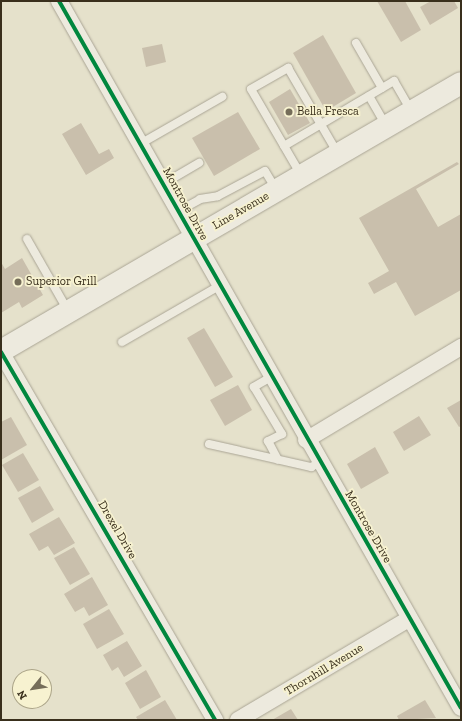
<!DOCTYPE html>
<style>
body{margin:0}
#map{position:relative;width:462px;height:721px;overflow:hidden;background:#e5e1cb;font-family:"Zilla Slab",serif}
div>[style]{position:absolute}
.building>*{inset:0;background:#c9bfac}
.roads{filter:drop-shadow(0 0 1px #aaa595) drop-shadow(0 0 1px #aaa595)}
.service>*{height:8px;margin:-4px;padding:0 4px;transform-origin:4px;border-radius:4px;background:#edeade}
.minor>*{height:16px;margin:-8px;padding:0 8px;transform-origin:8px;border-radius:8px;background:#edeade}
.secondary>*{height:22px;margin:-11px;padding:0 11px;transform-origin:11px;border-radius:11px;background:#edeade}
.cycleway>*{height:4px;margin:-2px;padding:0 2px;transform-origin:2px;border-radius:2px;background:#00873e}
.dots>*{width:11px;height:11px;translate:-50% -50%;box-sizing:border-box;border:2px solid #f7f2d0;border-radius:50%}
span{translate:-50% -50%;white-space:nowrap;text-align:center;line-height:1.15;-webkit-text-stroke:3.5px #f7f2d0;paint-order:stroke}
.poi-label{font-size:12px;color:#392f1c}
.left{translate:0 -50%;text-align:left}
.street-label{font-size:12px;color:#392f1c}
.frame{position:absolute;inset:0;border:2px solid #392f1c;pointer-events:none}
.north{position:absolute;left:12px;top:669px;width:40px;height:40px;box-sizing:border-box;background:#f7f2d0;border:1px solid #aba488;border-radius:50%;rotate:240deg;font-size:11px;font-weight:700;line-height:16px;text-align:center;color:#392f1c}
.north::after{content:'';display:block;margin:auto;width:14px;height:18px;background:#756d59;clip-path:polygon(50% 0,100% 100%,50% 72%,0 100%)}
</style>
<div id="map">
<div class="building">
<div style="clip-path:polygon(377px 1px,405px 1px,421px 30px,401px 42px)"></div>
<div style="clip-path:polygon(431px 1px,454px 1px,458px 8px,430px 25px,420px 7px)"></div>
<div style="clip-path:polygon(323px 35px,356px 93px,326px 111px,293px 53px)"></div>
<div style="clip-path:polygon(162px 44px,166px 62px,146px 67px,142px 48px)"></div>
<div style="clip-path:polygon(290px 89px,310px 123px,288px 135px,269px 102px)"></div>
<div style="clip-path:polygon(238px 112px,260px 149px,214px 176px,192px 138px)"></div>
<div style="clip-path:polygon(81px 123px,99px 154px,109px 149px,114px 158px,86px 175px,62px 134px)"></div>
<div style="clip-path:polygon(457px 162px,459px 164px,416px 189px,438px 227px,461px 214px,461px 290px,415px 316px,396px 282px,374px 294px,368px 283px,389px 271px,359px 218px)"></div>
<div style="clip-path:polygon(22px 258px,43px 295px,22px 308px,19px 302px,1px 313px,1px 262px,5px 269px)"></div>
<div style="clip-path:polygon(204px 328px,233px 377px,215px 387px,187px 338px)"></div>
<div style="clip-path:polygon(238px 385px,252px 410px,225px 426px,210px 400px)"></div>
<div style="clip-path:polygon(461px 400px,461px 426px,459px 427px,447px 408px)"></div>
<div style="clip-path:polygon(419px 416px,431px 435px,404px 451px,393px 432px)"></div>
<div style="clip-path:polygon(11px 417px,27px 445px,1px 460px,1px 422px)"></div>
<div style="clip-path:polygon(375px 447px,389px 473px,361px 489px,347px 464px)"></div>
<div style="clip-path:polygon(23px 453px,39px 480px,18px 492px,2px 465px)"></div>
<div style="clip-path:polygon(40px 486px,54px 510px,32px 523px,18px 498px)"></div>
<div style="clip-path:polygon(59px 517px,75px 543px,54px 555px,48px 546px,39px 551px,29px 534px)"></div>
<div style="clip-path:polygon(74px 547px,90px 574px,70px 585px,54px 558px)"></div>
<div style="clip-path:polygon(92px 577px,108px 605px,89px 616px,84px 607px,75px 612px,64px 594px)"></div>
<div style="clip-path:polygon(109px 609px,124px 634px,97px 649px,83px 624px)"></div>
<div style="clip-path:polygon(127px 641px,142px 666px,124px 677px,118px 667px,112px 671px,103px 655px)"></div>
<div style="clip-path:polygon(146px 670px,161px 697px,140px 709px,125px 683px)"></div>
<div style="clip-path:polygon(165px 700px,177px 720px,138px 720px,136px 717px)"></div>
<div style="clip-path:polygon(425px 700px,436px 718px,399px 720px,397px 716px)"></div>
<div style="clip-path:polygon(291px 709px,298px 720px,272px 720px)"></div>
</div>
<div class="roads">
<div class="service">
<div style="left:356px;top:43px;width:52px;rotate:60deg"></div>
<div style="left:369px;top:96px;width:34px;rotate:60deg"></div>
<div style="left:140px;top:144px;width:95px;rotate:-29.8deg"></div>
<div style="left:284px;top:146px;width:128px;rotate:-30.6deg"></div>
<div style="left:394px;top:81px;width:34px;rotate:60deg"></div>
<div style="left:301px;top:175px;width:99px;rotate:-120.2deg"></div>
<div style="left:251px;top:89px;width:43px;rotate:-29.6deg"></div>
<div style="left:288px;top:68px;width:99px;rotate:59.8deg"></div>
<div style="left:163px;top:184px;width:42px;rotate:-30.3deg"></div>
<div style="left:177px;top:212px;width:26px;rotate:-29deg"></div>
<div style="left:200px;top:199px;width:18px;rotate:-9deg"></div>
<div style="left:218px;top:196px;width:53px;rotate:-28deg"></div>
<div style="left:265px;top:171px;width:21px;rotate:59deg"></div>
<div style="left:27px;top:239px;width:83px;rotate:60.3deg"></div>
<div style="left:122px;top:342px;width:112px;rotate:-30deg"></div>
<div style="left:271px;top:377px;width:20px;rotate:150deg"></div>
<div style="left:254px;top:387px;width:55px;rotate:59.2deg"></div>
<div style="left:282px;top:434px;width:16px;rotate:153deg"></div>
<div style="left:268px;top:441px;width:21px;rotate:62deg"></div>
<div style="left:209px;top:444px;width:105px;rotate:12.7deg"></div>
<div style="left:311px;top:467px;width:9px;rotate:-27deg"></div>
</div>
<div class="minor">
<div style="left:59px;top:1px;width:813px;rotate:60.38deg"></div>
<div style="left:1px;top:352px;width:426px;rotate:59.8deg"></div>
<div style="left:306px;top:440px;width:181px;rotate:-31deg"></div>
<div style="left:238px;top:720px;width:199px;rotate:-30.6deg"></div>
</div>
<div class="secondary">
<div style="left:1px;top:351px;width:532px;rotate:-30.23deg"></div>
</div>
</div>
<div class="cycleway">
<div style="left:59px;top:1px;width:813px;rotate:60.38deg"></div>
<div style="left:1px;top:352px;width:426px;rotate:59.8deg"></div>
</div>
<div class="dots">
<div style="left:289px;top:112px;background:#756d59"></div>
<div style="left:18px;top:282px;background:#756d59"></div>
</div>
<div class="poi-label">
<span class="left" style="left:297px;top:112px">Bella Fresca</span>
<span class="left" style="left:26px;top:282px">Superior Grill</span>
</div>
<div class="street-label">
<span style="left:185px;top:204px;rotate:61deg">Montrose Drive</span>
<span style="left:241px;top:211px;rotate:-30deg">Line Avenue</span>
<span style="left:368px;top:527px;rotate:60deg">Montrose Drive</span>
<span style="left:117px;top:530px;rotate:60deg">Drexel Drive</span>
<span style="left:324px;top:670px;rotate:-31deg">Thornhill Avenue</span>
</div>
<div class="frame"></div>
<div class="north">N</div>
</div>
